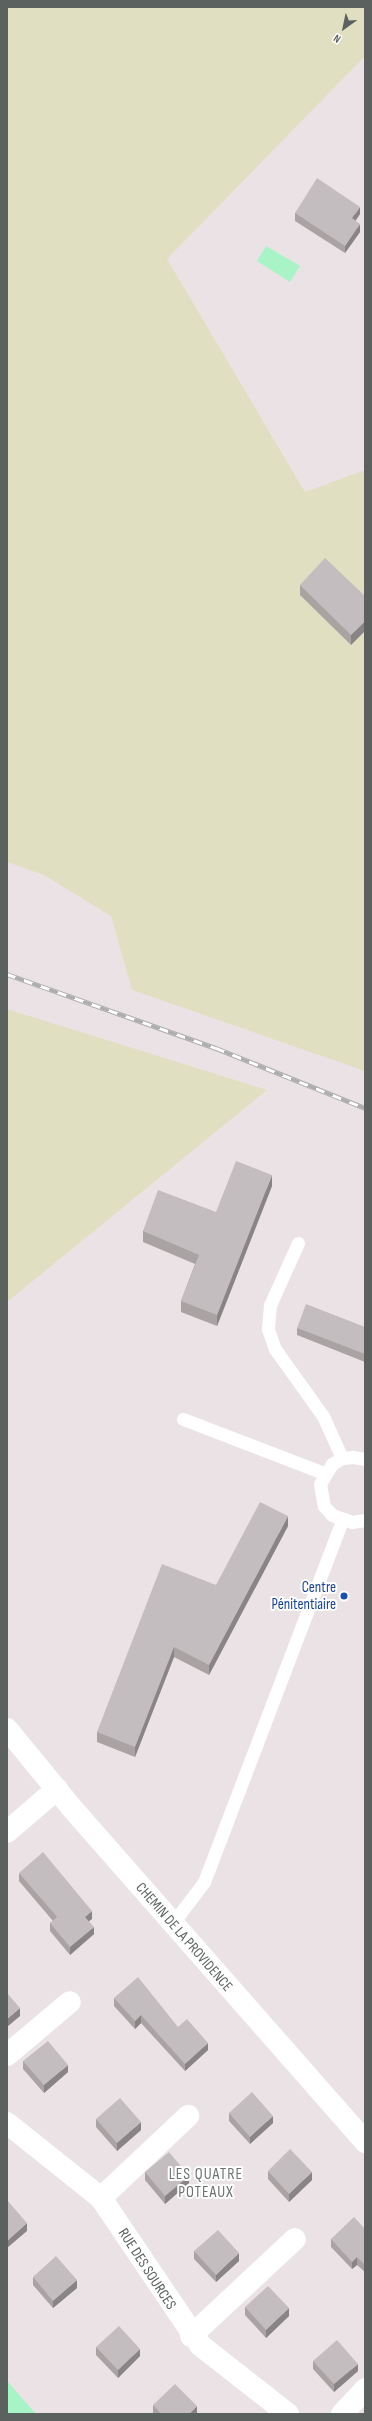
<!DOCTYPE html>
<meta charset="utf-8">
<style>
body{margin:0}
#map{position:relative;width:372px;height:2421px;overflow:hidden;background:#ebe2e5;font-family:"Sofia Sans Condensed",sans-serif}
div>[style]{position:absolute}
.green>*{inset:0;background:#e0dfc1}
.water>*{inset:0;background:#a9f4c6}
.service>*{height:13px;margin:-6.5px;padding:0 6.5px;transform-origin:6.5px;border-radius:6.5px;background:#fff}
.minor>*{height:22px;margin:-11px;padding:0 11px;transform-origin:11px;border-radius:11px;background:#fff}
.rail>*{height:4.5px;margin-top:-2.25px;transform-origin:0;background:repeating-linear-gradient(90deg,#fff 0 9px,#acadad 0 18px);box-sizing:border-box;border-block:1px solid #acadad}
.wall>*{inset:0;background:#a9a3a4}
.shaded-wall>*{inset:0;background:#898486}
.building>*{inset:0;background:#c4bdbf}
.dots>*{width:11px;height:11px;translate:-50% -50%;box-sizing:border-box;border:2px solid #fff;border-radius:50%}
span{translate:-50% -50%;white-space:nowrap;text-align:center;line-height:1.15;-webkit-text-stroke:4px #fff;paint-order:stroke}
.transit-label{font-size:15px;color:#164399}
.right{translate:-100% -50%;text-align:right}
.street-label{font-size:15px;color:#5a615e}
.neighbourhood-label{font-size:16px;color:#6c736f;letter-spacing:1px}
.frame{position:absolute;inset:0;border:8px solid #5a615e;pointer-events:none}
.north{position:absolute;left:324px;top:8px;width:40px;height:40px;-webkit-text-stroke:3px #fff;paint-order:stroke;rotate:213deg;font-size:11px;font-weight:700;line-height:16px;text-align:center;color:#5a615e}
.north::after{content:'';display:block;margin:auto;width:14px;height:18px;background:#5a615e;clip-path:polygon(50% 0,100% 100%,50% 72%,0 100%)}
</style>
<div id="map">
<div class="green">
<div style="clip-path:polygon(7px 7px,365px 7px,365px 56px,167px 259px,305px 492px,365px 470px,365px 1071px,132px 990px,111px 916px,44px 875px,7px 862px)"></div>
<div style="clip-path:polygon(7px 1009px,267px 1090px,7px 1302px)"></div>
</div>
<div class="water">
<div style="clip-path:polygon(266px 246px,300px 266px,290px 282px,257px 261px)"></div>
<div style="clip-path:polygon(7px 2382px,8px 2382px,36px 2414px,7px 2414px)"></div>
</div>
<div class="service">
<div style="left:298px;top:1243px;width:68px;rotate:114.3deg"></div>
<div style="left:270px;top:1305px;width:24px;rotate:95deg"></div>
<div style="left:268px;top:1329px;width:21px;rotate:71deg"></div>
<div style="left:275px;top:1349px;width:82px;rotate:54.4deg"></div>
<div style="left:323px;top:1416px;width:46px;rotate:65.7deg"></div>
<div style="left:183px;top:1419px;width:151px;rotate:21deg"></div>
<div style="left:365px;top:1459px;width:12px;rotate:-171deg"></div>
<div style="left:353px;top:1457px;width:11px;rotate:175deg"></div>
<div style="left:342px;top:1458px;width:12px;rotate:149deg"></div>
<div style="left:332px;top:1464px;width:23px;rotate:121deg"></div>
<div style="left:320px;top:1484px;width:22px;rotate:80deg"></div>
<div style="left:324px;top:1506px;width:12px;rotate:48deg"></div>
<div style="left:332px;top:1515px;width:21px;rotate:19deg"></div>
<div style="left:352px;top:1522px;width:13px;rotate:-9deg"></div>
<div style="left:172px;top:1924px;width:53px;rotate:-52.7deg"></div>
<div style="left:204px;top:1882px;width:387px;rotate:-69.1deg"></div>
</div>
<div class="minor">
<div style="left:7px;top:1729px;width:101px;rotate:50.6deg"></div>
<div style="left:71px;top:1807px;width:446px;rotate:48.7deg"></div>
<div style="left:7px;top:1832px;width:66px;rotate:-40.7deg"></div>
<div style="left:7px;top:2055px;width:82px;rotate:-40.1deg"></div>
<div style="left:7px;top:2123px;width:120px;rotate:38.6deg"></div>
<div style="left:101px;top:2198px;width:177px;rotate:56deg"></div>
<div style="left:200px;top:2345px;width:112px;rotate:38.1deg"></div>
<div style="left:101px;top:2198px;width:120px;rotate:-43.3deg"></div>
<div style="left:191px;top:2336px;width:142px;rotate:-43deg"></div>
<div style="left:342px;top:2414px;width:34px;rotate:-47deg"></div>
</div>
<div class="rail">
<div style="left:7px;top:974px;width:222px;rotate:19.5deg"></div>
<div style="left:216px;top:1048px;width:161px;rotate:21.9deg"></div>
</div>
<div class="wall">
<div style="clip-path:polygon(295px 213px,360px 214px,355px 221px,360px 232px,345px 253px,295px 221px)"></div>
<div style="clip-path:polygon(300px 585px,365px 596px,351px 645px,300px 595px)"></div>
<div style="clip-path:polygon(272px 1186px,217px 1326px,181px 1312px,181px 1301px,195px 1264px,143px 1242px,143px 1231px,216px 1212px)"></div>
<div style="clip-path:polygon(365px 1327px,365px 1362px,297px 1335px,297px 1328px)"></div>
<div style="clip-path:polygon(288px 1526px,209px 1675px,174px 1657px,135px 1757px,97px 1742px,97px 1732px,216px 1585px)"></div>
<div style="clip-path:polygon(19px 1873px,92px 1919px,89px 1921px,94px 1934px,70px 1955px,50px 1931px,50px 1923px,53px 1921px,19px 1881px)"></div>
<div style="clip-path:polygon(114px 1998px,178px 2027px,208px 2050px,185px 2071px,141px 2023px,135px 2029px,114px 2006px)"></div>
<div style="clip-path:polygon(23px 2061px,68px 2072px,44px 2093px,23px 2069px)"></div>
<div style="clip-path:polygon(229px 2113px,273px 2123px,250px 2144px,229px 2121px)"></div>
<div style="clip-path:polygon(96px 2119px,141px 2130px,117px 2151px,96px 2127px)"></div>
<div style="clip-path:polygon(268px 2171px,312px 2180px,289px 2202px,268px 2179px)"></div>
<div style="clip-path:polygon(145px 2172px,189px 2183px,165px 2204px,145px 2180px)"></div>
<div style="clip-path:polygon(365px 2229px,365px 2272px,357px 2265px,352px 2269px,331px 2247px,331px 2239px)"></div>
<div style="clip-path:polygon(194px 2251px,239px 2261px,216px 2282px,194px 2259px)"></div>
<div style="clip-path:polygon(33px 2277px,77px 2288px,53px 2308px,33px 2285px)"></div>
<div style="clip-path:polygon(245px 2307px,289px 2316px,266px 2338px,245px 2315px)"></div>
<div style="clip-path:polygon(96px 2347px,140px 2356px,118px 2378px,96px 2355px)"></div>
<div style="clip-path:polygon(313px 2361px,358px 2371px,334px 2392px,313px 2369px)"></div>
<div style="clip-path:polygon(153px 2405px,197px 2414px,154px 2414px,153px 2413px)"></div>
</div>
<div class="shaded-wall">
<div style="clip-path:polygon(360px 207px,360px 214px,352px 226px,352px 218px)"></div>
<div style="clip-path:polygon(360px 224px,360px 232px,345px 253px,345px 246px)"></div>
<div style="clip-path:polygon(365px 621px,365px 631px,351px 645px,351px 635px)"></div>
<div style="clip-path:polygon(272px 1175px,272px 1186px,217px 1326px,217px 1315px)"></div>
<div style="clip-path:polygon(288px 1516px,288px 1526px,209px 1675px,209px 1665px)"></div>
<div style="clip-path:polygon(174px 1647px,174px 1657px,135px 1757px,135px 1747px)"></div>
<div style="clip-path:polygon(92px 1911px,92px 1919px,85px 1924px,85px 1917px)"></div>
<div style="clip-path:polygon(94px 1927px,94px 1934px,70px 1955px,70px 1947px)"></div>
<div style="clip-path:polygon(20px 2008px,20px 2016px,7px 2027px,7px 2019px)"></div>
<div style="clip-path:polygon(141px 2015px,141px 2023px,135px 2029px,135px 2021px)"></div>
<div style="clip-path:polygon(208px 2043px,208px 2050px,185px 2071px,185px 2064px)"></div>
<div style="clip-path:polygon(68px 2065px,68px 2072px,44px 2093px,44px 2085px)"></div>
<div style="clip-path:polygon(273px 2116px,273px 2123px,250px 2144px,250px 2137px)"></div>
<div style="clip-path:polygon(141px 2122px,141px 2130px,117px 2151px,117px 2143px)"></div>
<div style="clip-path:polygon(312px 2172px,312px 2180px,289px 2202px,289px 2194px)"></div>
<div style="clip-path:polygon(189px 2176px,189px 2183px,165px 2204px,165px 2196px)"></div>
<div style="clip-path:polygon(27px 2223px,27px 2231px,7px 2248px,7px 2241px)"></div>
<div style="clip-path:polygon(239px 2253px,239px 2261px,216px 2282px,216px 2275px)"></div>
<div style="clip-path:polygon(357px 2257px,357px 2265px,352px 2269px,352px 2262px)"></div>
<div style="clip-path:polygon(77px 2280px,77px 2288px,53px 2308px,53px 2301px)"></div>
<div style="clip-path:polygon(289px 2308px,289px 2316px,266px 2338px,266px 2330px)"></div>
<div style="clip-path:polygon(140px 2349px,140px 2356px,118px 2378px,118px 2370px)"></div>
<div style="clip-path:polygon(358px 2364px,358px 2371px,334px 2392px,334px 2384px)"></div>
<div style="clip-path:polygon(197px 2406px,197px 2414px,189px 2414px)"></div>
</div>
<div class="building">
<div style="clip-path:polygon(317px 178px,360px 207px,352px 218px,360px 224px,345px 246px,295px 213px)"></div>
<div style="clip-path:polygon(325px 558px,365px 596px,365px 621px,351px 635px,300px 585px)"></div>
<div style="clip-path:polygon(236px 1161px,272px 1175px,217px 1315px,181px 1301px,199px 1255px,143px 1231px,158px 1190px,216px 1212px)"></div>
<div style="clip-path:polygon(306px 1304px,365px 1327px,365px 1354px,297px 1328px)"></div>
<div style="clip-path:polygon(260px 1502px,288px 1516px,209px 1665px,174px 1647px,135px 1747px,97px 1732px,162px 1564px,216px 1585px)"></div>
<div style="clip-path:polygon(43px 1852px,92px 1911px,85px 1917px,94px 1927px,70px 1947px,50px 1923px,57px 1917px,19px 1873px)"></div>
<div style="clip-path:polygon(138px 1977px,178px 2027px,187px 2019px,208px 2043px,185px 2064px,141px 2015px,135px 2021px,114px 1998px)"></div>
<div style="clip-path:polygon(7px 1993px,20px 2008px,7px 2019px)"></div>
<div style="clip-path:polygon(48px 2041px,68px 2065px,44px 2085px,23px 2061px)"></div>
<div style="clip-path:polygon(252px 2092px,273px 2116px,250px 2137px,229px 2113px)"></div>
<div style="clip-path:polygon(120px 2098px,141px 2122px,117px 2143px,96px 2119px)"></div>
<div style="clip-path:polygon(290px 2149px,312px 2172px,289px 2194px,268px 2171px)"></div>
<div style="clip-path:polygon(169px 2152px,189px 2176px,165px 2196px,145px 2172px)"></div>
<div style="clip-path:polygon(7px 2200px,27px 2223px,7px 2241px)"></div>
<div style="clip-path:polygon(354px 2217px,365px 2229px,365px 2265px,357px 2257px,352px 2262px,331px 2239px)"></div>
<div style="clip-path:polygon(218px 2230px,239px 2253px,216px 2275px,194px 2251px)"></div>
<div style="clip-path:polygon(56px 2256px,77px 2280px,53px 2301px,33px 2277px)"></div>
<div style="clip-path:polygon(268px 2286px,289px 2308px,266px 2330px,245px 2307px)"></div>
<div style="clip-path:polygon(119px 2326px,140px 2349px,118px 2370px,96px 2347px)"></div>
<div style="clip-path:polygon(337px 2340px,358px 2364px,334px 2384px,313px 2361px)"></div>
<div style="clip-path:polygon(175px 2384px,197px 2406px,189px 2414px,161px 2414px,153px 2405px)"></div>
</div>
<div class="dots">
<div style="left:344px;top:1596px;background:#1a4fb4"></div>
</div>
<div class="transit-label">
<span class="right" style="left:336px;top:1596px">Centre<br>Pénitentiaire</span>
</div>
<div class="street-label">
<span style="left:184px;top:1937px;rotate:49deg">CHEMIN DE LA PROVIDENCE</span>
<span style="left:147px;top:2269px;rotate:57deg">RUE DES SOURCES</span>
</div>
<div class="neighbourhood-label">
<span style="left:206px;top:2184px">LES QUATRE<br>POTEAUX</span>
</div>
<div class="frame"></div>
<div class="north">N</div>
</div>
